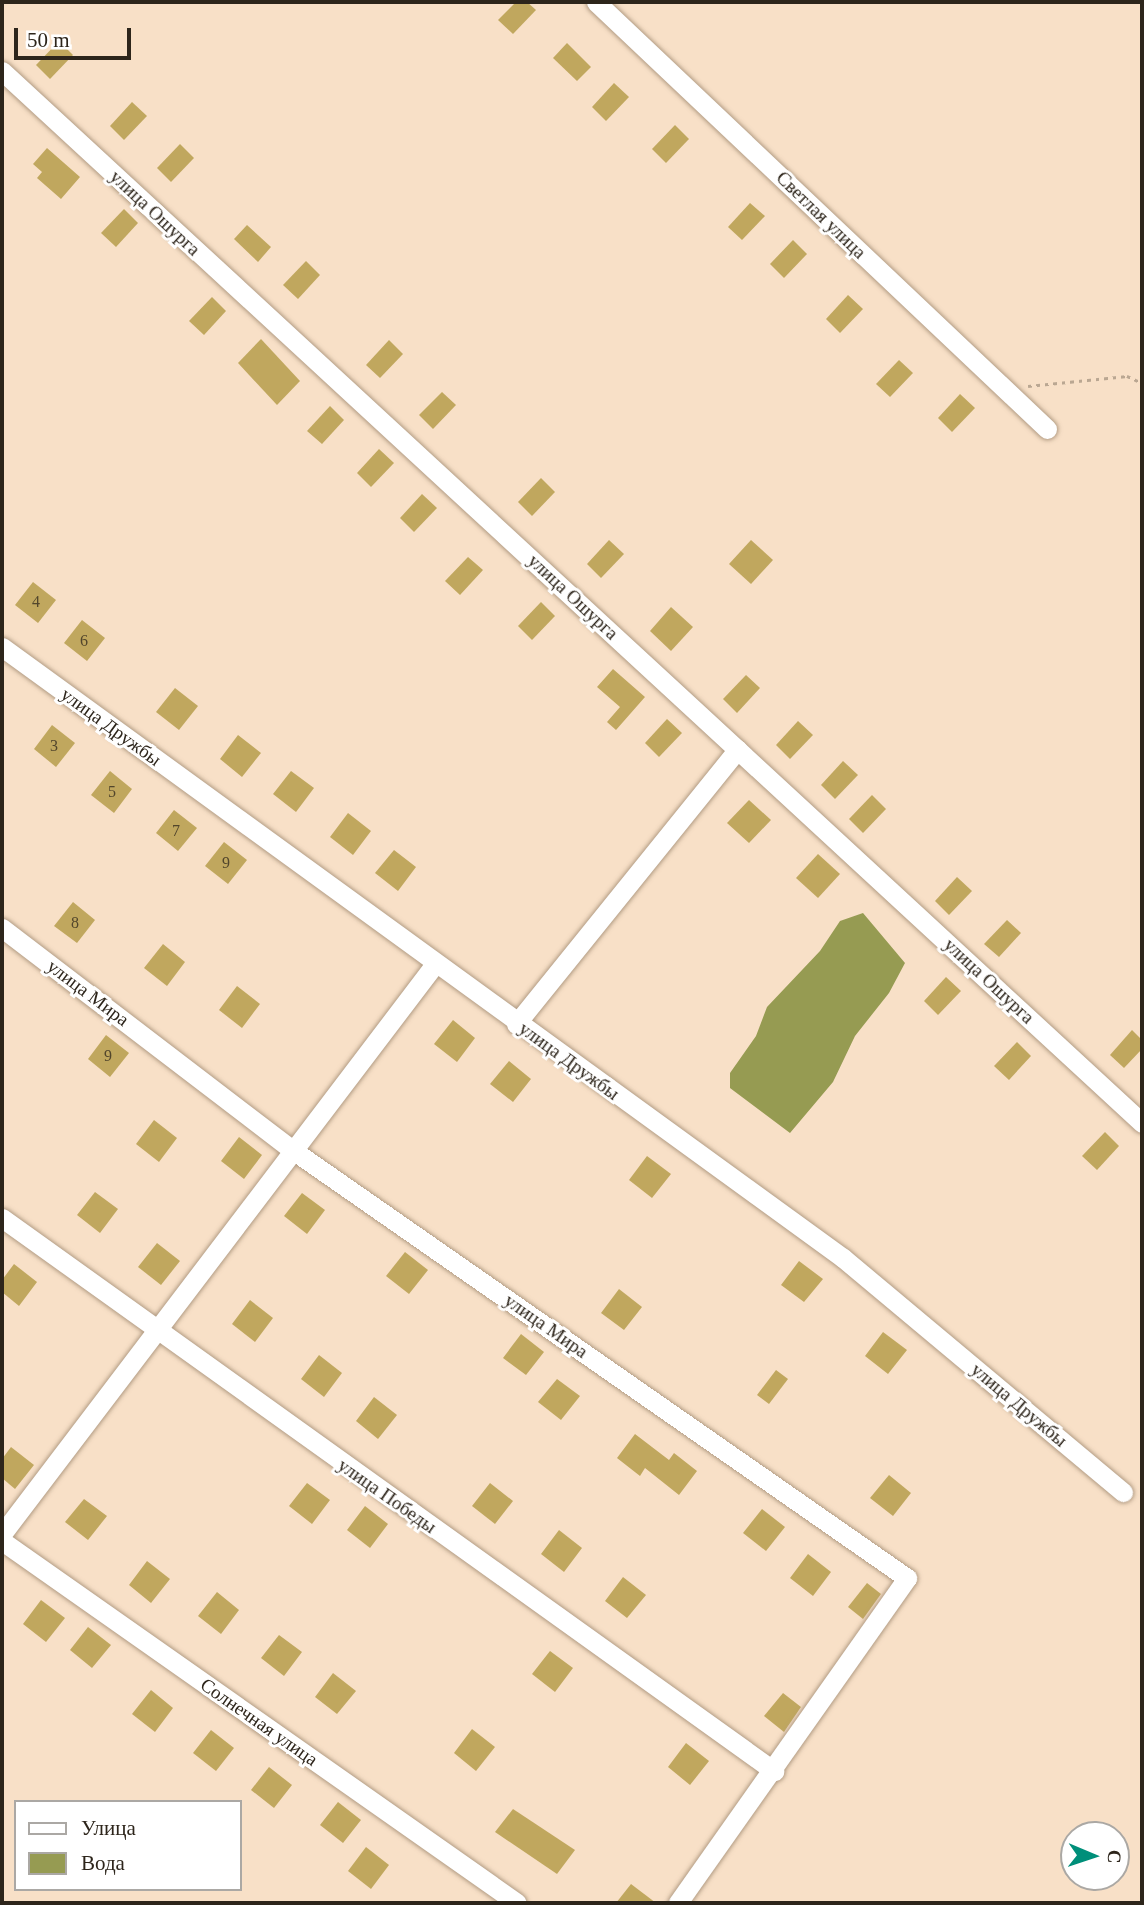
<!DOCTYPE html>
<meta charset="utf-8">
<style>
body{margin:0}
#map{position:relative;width:1144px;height:1905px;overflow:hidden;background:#f8e0c7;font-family:Georgia,serif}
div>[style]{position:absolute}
.water>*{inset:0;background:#969b52}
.building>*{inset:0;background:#c0a75e}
.path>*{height:2.5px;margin-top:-1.25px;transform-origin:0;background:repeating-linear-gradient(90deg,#baa792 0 3.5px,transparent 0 8.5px)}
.roads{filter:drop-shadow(0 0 2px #b29c84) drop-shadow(0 0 2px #b29c84)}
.minor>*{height:19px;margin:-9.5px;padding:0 9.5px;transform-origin:9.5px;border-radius:9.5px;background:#fff}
span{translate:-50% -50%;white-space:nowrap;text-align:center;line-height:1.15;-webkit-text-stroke:6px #fff;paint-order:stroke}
.number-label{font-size:16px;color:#52462c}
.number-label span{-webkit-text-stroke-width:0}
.street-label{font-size:19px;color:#2d251b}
.frame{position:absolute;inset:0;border:4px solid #2d251b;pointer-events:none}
.legend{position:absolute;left:14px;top:1800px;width:228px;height:91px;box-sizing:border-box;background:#fff;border:2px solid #aba8a4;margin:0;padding:9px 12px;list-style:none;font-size:21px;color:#2d251b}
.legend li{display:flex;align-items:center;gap:14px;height:35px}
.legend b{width:35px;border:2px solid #aba8a4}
.north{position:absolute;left:1060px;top:1821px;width:70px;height:70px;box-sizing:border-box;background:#fff;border:2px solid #aba8a4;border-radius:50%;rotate:92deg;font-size:19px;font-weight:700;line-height:28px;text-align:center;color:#2d251b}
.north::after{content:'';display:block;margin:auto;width:24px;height:32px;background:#008f7a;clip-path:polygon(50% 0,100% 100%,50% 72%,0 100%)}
.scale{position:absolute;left:14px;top:28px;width:117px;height:32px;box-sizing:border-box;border:4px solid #2d251b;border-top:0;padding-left:9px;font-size:21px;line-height:24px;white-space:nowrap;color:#2d251b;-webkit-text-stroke:5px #fff;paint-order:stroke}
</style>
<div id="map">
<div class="water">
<div style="clip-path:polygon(863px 913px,905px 963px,889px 993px,855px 1036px,833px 1082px,790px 1133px,730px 1088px,730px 1073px,756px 1036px,767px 1007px,820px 951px,840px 921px)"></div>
</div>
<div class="building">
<div style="clip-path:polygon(516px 2px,527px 2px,536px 10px,513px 34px,498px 20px)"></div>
<div style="clip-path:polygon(59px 41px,73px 55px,50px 79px,36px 65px)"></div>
<div style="clip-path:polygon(567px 43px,591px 67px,577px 81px,553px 58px)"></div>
<div style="clip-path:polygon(614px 83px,629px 97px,606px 121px,592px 107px)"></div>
<div style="clip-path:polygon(132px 102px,147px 116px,124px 140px,110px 126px)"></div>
<div style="clip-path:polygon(675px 125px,689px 139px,666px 163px,652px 149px)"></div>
<div style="clip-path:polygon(180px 144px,194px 158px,171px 182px,157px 168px)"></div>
<div style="clip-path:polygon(47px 148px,80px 177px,61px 199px,37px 178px,42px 172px,33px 164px)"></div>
<div style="clip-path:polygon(750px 203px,765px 216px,742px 240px,728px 227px)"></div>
<div style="clip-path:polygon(124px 209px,138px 223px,116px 247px,101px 233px)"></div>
<div style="clip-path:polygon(247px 225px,271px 247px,258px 262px,234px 239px)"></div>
<div style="clip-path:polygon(793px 240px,807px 254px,784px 278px,770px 264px)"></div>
<div style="clip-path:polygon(306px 261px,320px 275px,298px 299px,283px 285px)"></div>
<div style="clip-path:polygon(848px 295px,863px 309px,840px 333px,826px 319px)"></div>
<div style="clip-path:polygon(212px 297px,226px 311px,204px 335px,189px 321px)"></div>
<div style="clip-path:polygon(261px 339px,300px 381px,277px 405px,238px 363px)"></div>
<div style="clip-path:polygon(389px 340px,403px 354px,380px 378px,366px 365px)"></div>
<div style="clip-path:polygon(899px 360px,913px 373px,890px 397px,876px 384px)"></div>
<div style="clip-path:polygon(442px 392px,456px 405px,433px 429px,419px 415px)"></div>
<div style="clip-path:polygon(960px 394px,975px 408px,952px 432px,938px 418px)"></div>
<div style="clip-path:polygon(330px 406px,344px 420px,322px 444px,307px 431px)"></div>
<div style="clip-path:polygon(379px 449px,394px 463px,371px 487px,357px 473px)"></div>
<div style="clip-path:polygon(541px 478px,555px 492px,532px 516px,518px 502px)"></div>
<div style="clip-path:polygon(422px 494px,437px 508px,414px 532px,400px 518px)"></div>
<div style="clip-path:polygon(609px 540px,624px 554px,601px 578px,587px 564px)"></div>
<div style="clip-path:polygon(751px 540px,773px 560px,751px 584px,729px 564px)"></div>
<div style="clip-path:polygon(468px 557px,483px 570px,460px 595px,445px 581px)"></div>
<div style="clip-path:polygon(33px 582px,56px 600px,38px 623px,15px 605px)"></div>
<div style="clip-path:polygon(541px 602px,555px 616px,532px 640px,518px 626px)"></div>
<div style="clip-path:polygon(671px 607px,693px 627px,671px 651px,650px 631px)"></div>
<div style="clip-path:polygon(82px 620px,105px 638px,87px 661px,64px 643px)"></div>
<div style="clip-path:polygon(613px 669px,645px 697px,616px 730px,607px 722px,620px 707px,597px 687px)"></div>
<div style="clip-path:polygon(746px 675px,760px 688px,737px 713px,723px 699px)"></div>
<div style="clip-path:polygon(175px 688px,198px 706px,179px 730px,156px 712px)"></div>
<div style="clip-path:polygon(667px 719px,682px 733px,659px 757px,645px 743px)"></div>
<div style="clip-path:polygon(798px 721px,813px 735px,790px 759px,776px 745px)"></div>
<div style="clip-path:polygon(52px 725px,75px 743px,56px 767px,34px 749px)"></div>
<div style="clip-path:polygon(238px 735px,261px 753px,242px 777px,220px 759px)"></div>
<div style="clip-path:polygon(843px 761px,858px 775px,835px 799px,821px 785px)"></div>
<div style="clip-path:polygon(110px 771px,132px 789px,114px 813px,91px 795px)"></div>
<div style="clip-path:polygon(291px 771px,314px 788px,296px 812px,273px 794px)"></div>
<div style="clip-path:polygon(872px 795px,886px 809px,863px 833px,849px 819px)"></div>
<div style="clip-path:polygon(749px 800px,771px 820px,749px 843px,727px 823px)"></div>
<div style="clip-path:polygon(174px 810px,197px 828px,178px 851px,156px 833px)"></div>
<div style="clip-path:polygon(348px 813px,371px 831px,353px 855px,330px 837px)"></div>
<div style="clip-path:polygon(224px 842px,247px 860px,228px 884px,205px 866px)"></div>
<div style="clip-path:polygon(394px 850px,416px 867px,398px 891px,375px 873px)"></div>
<div style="clip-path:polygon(818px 854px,840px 874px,818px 898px,796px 878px)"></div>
<div style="clip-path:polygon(957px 877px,972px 891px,949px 915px,935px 901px)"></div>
<div style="clip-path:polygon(73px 902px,95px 920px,77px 943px,54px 926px)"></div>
<div style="clip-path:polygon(1007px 920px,1021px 933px,999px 957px,984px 944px)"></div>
<div style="clip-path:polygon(163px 944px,185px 962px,167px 986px,144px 968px)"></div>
<div style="clip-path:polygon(946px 977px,961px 991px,938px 1015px,924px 1001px)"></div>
<div style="clip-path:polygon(237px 986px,260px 1004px,242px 1028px,219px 1010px)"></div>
<div style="clip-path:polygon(453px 1020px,475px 1038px,457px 1062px,434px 1044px)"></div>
<div style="clip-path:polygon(1132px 1030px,1142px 1040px,1142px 1049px,1124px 1068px,1110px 1055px)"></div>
<div style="clip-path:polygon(106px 1035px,129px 1053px,110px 1077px,88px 1059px)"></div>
<div style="clip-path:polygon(1017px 1042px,1031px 1056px,1009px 1080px,994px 1066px)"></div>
<div style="clip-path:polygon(509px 1061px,531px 1079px,513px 1102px,490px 1084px)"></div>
<div style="clip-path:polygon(154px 1120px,177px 1138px,159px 1162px,136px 1144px)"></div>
<div style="clip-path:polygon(1105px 1132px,1119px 1146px,1097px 1170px,1082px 1156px)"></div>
<div style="clip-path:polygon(239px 1137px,262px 1155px,244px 1179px,221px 1161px)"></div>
<div style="clip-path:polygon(647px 1156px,671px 1174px,652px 1198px,629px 1180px)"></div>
<div style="clip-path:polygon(95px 1192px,118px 1209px,100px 1233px,77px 1215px)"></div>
<div style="clip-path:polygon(302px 1193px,325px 1210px,307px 1234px,284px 1216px)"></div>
<div style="clip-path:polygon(157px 1243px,180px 1261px,161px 1285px,138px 1267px)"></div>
<div style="clip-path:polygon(405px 1252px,428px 1270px,409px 1294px,386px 1276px)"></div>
<div style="clip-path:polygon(799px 1261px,823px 1279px,804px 1302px,781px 1285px)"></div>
<div style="clip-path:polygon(14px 1264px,37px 1282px,19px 1306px,2px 1292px,2px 1280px)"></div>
<div style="clip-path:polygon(619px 1289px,642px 1307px,624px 1330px,601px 1313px)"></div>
<div style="clip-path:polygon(250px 1300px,273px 1318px,255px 1342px,232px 1324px)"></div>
<div style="clip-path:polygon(883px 1332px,907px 1350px,888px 1374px,865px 1356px)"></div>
<div style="clip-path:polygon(521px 1334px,544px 1352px,526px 1375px,503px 1358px)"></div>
<div style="clip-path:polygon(319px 1355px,342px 1373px,324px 1397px,301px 1379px)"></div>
<div style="clip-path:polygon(776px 1370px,788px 1379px,769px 1404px,757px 1395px)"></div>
<div style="clip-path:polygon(557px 1379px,580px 1396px,561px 1420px,538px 1402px)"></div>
<div style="clip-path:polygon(374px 1397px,397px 1415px,378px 1439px,356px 1421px)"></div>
<div style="clip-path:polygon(635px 1434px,669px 1460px,674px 1453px,697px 1471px,679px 1495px,645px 1468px,640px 1476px,617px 1458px)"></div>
<div style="clip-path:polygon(11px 1447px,34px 1465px,15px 1489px,2px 1478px,2px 1459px)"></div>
<div style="clip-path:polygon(889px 1475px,911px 1493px,893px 1516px,870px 1498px)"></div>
<div style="clip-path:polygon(307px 1483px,330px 1500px,312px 1524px,289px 1506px)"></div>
<div style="clip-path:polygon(490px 1483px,513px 1501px,495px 1524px,472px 1506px)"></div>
<div style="clip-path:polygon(84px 1499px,107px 1516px,88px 1540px,65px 1522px)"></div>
<div style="clip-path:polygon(365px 1506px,388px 1524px,370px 1548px,347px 1530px)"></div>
<div style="clip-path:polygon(762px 1509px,785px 1527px,766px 1551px,743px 1533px)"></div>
<div style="clip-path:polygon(559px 1530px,582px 1548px,564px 1572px,541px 1554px)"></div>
<div style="clip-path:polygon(808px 1554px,831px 1572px,813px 1596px,790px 1578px)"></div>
<div style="clip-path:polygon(147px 1561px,170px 1579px,151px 1603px,129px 1585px)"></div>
<div style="clip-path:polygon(623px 1577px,646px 1595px,627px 1618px,605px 1601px)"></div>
<div style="clip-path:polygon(867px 1583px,881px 1594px,863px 1619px,848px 1607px)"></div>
<div style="clip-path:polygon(217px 1592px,239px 1610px,221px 1634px,198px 1616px)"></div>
<div style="clip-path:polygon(41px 1600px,65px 1618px,46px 1642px,23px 1624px)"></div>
<div style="clip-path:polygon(88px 1627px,111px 1645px,92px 1668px,70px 1650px)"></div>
<div style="clip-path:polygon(279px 1635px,302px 1652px,284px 1676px,261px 1658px)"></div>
<div style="clip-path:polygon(550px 1651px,573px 1668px,555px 1692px,532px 1674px)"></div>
<div style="clip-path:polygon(333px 1673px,356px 1691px,337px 1714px,315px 1697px)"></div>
<div style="clip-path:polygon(151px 1690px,173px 1708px,155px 1732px,132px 1714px)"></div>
<div style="clip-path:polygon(783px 1693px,801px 1707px,784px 1732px,764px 1716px)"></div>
<div style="clip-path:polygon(472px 1729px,495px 1747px,476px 1771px,454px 1753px)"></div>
<div style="clip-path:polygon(211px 1730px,234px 1748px,216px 1771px,193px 1753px)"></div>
<div style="clip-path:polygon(686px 1743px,709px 1761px,690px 1785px,668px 1767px)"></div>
<div style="clip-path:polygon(269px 1767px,292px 1785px,274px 1808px,251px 1790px)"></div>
<div style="clip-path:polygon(338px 1802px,361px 1820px,343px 1843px,320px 1825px)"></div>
<div style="clip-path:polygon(513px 1809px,575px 1850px,557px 1874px,495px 1832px)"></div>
<div style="clip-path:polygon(366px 1847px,389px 1865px,371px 1889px,348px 1871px)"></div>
<div style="clip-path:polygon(631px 1884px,656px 1903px,616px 1903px)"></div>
</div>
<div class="path">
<div style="left:1028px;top:386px;width:100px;rotate:-5.8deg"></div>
<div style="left:1127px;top:376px;width:17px;rotate:25deg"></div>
</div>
<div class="roads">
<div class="minor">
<div style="left:596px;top:2px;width:621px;rotate:43.43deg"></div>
<div style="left:2px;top:71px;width:1551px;rotate:42.7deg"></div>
<div style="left:2px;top:647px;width:1040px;rotate:36deg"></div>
<div style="left:843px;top:1258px;width:365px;rotate:39.9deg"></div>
<div style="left:2px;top:928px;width:367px;rotate:37.4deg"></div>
<div style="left:294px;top:1151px;width:747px;rotate:34.86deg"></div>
<div style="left:907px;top:1578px;width:398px;rotate:125.2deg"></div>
<div style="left:516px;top:1024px;width:353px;rotate:-51.1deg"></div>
<div style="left:2px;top:1218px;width:950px;rotate:35.61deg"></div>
<div style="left:2px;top:1534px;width:716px;rotate:-52.78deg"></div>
<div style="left:2px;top:1541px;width:629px;rotate:35.1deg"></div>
</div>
</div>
<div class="number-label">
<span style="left:36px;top:602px">4</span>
<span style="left:84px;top:641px">6</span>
<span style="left:54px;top:746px">3</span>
<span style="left:112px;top:792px">5</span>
<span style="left:176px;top:831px">7</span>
<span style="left:226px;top:863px">9</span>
<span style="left:75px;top:923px">8</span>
<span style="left:108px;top:1056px">9</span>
</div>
<div class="street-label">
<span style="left:155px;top:213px;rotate:43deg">улица Ошурга</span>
<span style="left:821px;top:215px;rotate:44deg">Светлая улица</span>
<span style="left:573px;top:597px;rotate:43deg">улица Ошурга</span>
<span style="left:111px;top:727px;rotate:36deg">улица Дружбы</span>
<span style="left:989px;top:981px;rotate:43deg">улица Ошурга</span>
<span style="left:88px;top:993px;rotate:37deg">улица Мира</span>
<span style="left:569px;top:1061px;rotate:36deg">улица Дружбы</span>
<span style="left:546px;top:1326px;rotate:35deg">улица Мира</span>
<span style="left:1019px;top:1405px;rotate:40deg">улица Дружбы</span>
<span style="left:387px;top:1496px;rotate:35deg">улица Победы</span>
<span style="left:259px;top:1722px;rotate:35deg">Солнечная улица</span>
</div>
<div class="frame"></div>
<ul class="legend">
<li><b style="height:9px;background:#fff"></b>Улица</li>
<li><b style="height:19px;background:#969b52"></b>Вода</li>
</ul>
<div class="north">С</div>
<div class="scale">50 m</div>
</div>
